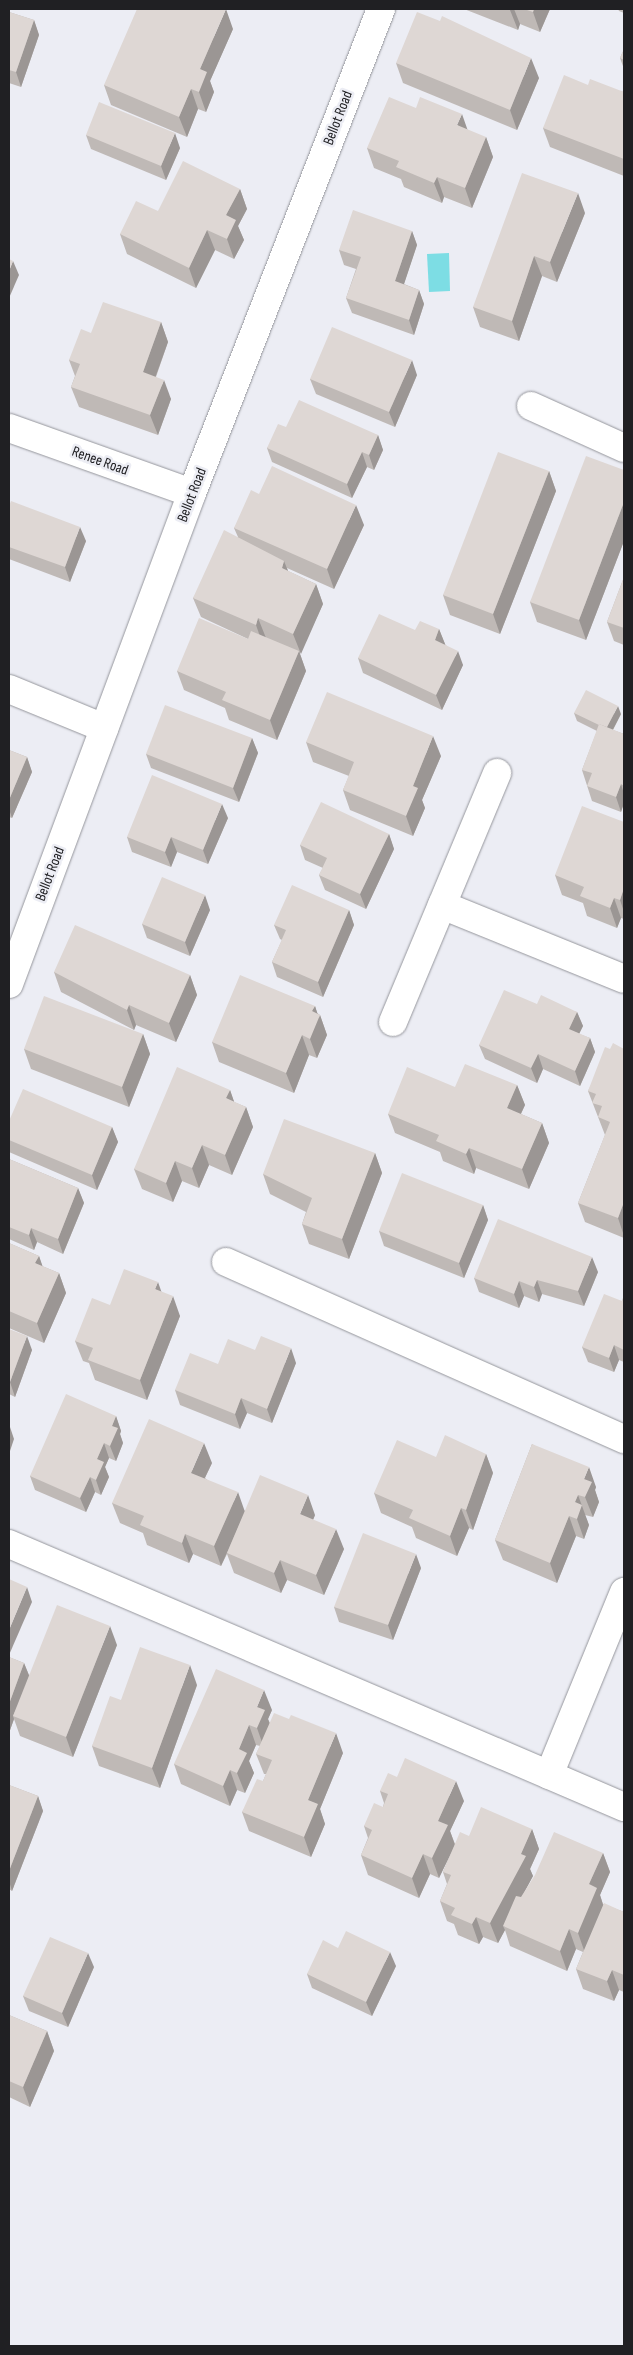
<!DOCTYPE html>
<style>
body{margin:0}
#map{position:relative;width:633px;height:2355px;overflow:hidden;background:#ecedf4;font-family:"Sofia Sans Condensed",sans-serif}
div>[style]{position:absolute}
.water>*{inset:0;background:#7ddde4}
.roads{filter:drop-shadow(0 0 1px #95969c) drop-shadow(0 0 1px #95969c)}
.street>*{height:28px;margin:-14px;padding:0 14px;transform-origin:14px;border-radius:14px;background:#fff}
.wall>*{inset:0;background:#bfb9b6}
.shaded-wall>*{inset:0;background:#9b9694}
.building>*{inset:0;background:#ded7d4}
span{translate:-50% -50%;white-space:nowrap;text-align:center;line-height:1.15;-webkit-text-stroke:5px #ecedf4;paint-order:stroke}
.street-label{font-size:15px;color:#202023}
.frame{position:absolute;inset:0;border:10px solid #202023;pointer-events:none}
</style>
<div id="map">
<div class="water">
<div style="clip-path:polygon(449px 253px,450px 291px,429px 292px,427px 254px)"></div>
</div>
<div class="roads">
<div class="street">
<div style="left:531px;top:406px;width:102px;rotate:24.3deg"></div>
<div style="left:9px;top:428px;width:194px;rotate:19.6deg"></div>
<div style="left:9px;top:689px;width:103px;rotate:22.3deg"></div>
<div style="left:442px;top:905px;width:196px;rotate:22.1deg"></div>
<div style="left:9px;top:984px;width:524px;rotate:-69.56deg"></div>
<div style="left:192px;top:493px;width:520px;rotate:-68.67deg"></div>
<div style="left:393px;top:1022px;width:270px;rotate:-67.3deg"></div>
<div style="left:226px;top:1262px;width:436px;rotate:24deg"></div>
<div style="left:9px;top:1544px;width:669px;rotate:23.15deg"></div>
<div style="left:549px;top:1775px;width:198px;rotate:-67.7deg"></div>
</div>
</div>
<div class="wall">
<div style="clip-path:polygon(464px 9px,550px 9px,540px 32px,520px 24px,518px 30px)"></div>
<div style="clip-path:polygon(618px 9px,624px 9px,624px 13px,619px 11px)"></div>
<div style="clip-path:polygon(9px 12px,34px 20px,39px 35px,21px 87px,9px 83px)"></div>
<div style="clip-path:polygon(233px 29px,210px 81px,214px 92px,206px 112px,198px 109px,187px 137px,111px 105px,104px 85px)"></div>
<div style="clip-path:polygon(624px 49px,624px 69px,620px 58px)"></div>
<div style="clip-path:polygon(396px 63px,539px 78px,517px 130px,403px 83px)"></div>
<div style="clip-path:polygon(588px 85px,624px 92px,624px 176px,550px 147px,543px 128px)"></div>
<div style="clip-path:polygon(86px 135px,180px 148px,166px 180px,91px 149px)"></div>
<div style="clip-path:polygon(486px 137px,493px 157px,472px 208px,444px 197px,442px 203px,404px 187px,401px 179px,374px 168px,367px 148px)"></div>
<div style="clip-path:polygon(240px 189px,247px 209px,238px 226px,244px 240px,234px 259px,215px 250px,196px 288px,127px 254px,120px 234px,158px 211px)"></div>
<div style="clip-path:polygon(585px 213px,557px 282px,542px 276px,519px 341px,480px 327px,473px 307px)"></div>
<div style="clip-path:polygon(412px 231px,417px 245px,404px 284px,419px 290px,424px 304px,414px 335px,352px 313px,346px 298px,356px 269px,344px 265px,339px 250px)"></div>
<div style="clip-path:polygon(161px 322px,168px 342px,156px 377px,171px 399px,158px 435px,79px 407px,71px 387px,75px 376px,69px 360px,91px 333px)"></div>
<div style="clip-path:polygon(417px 375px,395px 427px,316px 394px,310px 379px)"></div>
<div style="clip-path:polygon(286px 427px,378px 435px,383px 450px,374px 470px,367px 467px,352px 498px,272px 462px,267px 448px)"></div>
<div style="clip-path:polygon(624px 470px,624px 541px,586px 640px,537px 622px,530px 602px)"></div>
<div style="clip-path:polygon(549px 471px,556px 491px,500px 634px,450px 615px,443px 595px)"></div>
<div style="clip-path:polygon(259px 494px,364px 525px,334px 589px,287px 568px,288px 571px,316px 584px,323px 604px,300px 654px,306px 671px,277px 740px,229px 720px,225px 708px,184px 690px,177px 671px,248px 639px,201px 617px,193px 598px,238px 537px,234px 528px)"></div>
<div style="clip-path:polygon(9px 506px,86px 541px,70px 582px,9px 559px)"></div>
<div style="clip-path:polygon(624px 577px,624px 645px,614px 641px,607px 622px)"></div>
<div style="clip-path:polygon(439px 629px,445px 644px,463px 665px,442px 710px,363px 673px,358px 658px,415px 630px)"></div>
<div style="clip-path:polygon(574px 713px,621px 714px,613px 730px,624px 734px,624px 803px,621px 812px,592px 801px,582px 770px,597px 731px,577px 721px)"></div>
<div style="clip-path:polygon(252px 738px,258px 753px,239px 802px,151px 768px,146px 754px)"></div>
<div style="clip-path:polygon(306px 742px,441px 756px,422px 800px,425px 808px,413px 836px,350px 810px,343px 790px,349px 776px,313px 762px)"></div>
<div style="clip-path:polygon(9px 750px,27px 757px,32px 772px,12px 818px,9px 817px)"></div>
<div style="clip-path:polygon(228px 818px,208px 864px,177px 852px,171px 867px,132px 852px,127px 837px)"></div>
<div style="clip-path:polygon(624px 822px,624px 919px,621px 918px,617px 928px,587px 916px,583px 903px,562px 895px,555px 875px)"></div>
<div style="clip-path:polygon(389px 834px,394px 849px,366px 909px,325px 890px,319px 875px,323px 868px,305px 860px,300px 845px)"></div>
<div style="clip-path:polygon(210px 910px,190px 956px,147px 938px,142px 924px)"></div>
<div style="clip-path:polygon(349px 910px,354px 925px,323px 997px,277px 977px,272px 962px,282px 940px,280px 939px,274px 925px)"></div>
<div style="clip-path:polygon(54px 972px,190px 975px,197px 995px,176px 1042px,136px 1025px,134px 1030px,61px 992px)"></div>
<div style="clip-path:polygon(537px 1004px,577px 1012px,583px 1026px,579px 1034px,590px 1038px,595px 1052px,580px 1086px,543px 1069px,537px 1083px,485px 1059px,479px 1045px)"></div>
<div style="clip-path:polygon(315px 1006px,317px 1013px,320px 1015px,327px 1035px,317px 1058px,309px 1055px,294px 1093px,219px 1062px,212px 1042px)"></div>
<div style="clip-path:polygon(143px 1034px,150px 1054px,129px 1107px,31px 1069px,24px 1049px)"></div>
<div style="clip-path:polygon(610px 1049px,624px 1049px,624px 1238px,585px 1222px,578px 1203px,605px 1135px,588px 1091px)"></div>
<div style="clip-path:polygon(517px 1085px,525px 1105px,521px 1114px,542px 1123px,549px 1143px,529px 1189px,476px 1168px,474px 1174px,443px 1161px,440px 1152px,395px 1133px,388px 1114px,455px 1087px)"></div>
<div style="clip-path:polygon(230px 1090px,234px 1102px,246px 1107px,253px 1127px,232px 1175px,209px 1165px,199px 1188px,182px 1181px,173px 1202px,142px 1189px,134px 1169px)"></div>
<div style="clip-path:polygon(9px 1121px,112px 1127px,118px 1142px,97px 1190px,9px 1152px)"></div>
<div style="clip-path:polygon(375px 1153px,382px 1173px,349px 1259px,309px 1244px,302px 1224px,306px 1212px,270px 1194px,263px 1174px)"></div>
<div style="clip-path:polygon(9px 1159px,78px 1188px,84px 1203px,63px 1254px,37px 1242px,34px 1250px,9px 1239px)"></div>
<div style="clip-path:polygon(483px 1205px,488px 1220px,464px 1278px,384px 1246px,379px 1231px)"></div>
<div style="clip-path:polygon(9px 1243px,39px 1256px,42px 1266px,59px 1273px,66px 1293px,44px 1343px,9px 1328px)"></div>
<div style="clip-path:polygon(598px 1272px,584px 1306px,542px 1294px,539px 1302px,524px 1296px,519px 1308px,479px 1292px,474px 1278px)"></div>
<div style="clip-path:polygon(161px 1292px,180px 1316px,147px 1400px,95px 1380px,89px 1363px,83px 1361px,75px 1341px,110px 1305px)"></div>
<div style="clip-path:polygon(624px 1295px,624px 1362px,619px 1360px,614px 1372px,588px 1362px,582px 1347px,622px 1301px)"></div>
<div style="clip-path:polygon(9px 1329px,32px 1350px,15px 1397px,9px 1394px)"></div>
<div style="clip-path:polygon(296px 1363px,272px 1423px,247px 1413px,240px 1429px,180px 1405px,175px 1390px,218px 1364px)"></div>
<div style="clip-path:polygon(116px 1416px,121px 1431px,120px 1434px,123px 1443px,116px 1461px,109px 1458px,105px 1467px,109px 1477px,101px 1495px,95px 1492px,86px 1512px,35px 1490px,30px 1476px)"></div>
<div style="clip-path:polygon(532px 1444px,596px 1487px,595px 1490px,599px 1502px,593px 1517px,585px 1515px,589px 1525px,584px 1539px,576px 1536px,557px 1583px,503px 1560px,495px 1540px)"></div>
<div style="clip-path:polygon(486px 1454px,493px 1473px,473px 1530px,469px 1528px,457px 1556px,416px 1538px,412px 1527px,381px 1513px,374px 1493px,436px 1457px)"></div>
<div style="clip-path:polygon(212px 1463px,205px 1478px,245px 1511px,315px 1515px,313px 1520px,344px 1549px,324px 1595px,287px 1580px,281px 1593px,234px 1573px,227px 1554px,221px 1566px,193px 1554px,189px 1563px,147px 1545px,143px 1533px,120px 1523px,112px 1503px)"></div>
<div style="clip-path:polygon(421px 1568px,393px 1640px,339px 1622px,334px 1607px)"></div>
<div style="clip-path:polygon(117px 1645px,73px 1757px,20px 1736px,14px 1719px,9px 1733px,9px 1657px,24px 1663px,29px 1675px)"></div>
<div style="clip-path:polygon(197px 1685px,160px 1788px,99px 1766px,92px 1746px,121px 1700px)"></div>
<div style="clip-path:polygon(272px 1710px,268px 1719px,270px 1723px,343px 1753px,320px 1809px,325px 1824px,311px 1857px,249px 1831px,242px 1812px,263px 1781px,266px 1774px,264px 1774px,256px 1754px,260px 1746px,256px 1745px,249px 1761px,254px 1773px,245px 1793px,237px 1790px,230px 1806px,181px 1784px,174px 1764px)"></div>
<div style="clip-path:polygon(397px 1777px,464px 1801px,450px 1831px,455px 1844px,469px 1836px,532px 1829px,539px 1849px,530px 1869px,533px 1876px,524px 1892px,603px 1853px,610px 1872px,600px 1895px,603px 1904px,624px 1912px,624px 1992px,619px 1990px,614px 2001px,583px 1989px,576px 1969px,583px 1952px,576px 1949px,567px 1971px,510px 1946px,505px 1930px,498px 1943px,483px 1937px,479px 1944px,458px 1935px,454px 1924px,447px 1921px,440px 1901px,447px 1884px,443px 1872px,452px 1851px,439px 1878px,430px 1874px,419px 1898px,368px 1875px,361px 1855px,368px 1838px,364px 1826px,383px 1807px,384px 1803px,380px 1791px)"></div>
<div style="clip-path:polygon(9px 1785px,38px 1796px,43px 1811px,12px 1891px,9px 1889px)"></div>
<div style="clip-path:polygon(338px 1948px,396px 1966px,372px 2016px,312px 1988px,307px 1974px)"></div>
<div style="clip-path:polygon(94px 1967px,68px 2027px,29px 2011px,23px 1996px)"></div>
<div style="clip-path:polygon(9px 2015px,47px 2031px,54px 2051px,30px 2107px,9px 2097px)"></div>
</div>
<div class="shaded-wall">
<div style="clip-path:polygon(226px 9px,233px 29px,210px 81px,214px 92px,206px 112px,199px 92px,200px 69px)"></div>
<div style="clip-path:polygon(511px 9px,514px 9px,520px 24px,518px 30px,510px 10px)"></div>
<div style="clip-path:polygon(534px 9px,550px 9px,540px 32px,533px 12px)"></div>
<div style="clip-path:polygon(34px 20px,39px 35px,21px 87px,16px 72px)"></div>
<div style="clip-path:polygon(531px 58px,539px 78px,517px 130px,510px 110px)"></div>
<div style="clip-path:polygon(191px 89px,198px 109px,187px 137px,179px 117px)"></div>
<div style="clip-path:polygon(462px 114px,469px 134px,457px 125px)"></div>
<div style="clip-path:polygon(175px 133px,180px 148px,166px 180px,161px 166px)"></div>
<div style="clip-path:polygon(486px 137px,493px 157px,472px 208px,465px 188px)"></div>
<div style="clip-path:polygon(437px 177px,444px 197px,442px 203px,434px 183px)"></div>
<div style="clip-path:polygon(240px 189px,247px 209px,238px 226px,244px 240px,234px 259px,227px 239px,226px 215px)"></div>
<div style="clip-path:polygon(578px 193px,585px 213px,557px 282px,550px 262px)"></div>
<div style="clip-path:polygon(207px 230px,215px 250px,196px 288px,189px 268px)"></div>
<div style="clip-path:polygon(412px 231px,417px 245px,400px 296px,395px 281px)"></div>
<div style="clip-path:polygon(534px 256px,542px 276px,519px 341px,512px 321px)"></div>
<div style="clip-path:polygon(13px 261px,19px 275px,9px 298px,9px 271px)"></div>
<div style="clip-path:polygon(419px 290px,424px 304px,414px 335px,409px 320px)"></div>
<div style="clip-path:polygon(161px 322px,168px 342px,150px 392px,143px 372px)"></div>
<div style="clip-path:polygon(412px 360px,417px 375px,395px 427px,389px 412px)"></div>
<div style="clip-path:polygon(164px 380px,171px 399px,158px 435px,150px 415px)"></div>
<div style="clip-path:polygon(378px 435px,383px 450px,374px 470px,369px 455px)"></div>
<div style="clip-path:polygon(362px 452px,367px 467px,352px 498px,347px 484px)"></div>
<div style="clip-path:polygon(549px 471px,556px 491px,500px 634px,493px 614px)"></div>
<div style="clip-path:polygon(624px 502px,624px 541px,586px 640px,579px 620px)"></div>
<div style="clip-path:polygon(356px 505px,364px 525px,334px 589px,327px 569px)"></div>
<div style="clip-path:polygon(80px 527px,86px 541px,70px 582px,65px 567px)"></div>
<div style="clip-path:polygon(284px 561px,292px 581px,282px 568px)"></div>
<div style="clip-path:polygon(316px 584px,323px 604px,301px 654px,293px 634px)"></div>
<div style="clip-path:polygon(258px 618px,266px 638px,263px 645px,256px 625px)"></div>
<div style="clip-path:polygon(439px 629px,445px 644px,440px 654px,435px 640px)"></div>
<div style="clip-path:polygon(299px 651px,306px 671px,277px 740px,270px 720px)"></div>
<div style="clip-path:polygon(458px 651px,463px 665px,442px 710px,436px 695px)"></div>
<div style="clip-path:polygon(618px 706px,621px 714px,609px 737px,606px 729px)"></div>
<div style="clip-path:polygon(433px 736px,441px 756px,422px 800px,425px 808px,413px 836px,406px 816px,413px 786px)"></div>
<div style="clip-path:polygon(252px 738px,258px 753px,239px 802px,233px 788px)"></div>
<div style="clip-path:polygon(27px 757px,32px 772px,12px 818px,9px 809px,9px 800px)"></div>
<div style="clip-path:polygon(621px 784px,624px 794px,624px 803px,621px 812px,616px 797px)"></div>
<div style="clip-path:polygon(222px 804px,228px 818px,208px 864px,203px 850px)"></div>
<div style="clip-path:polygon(389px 834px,394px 849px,366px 909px,360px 894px)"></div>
<div style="clip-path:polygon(171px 837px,177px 852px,171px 867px,165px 852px)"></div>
<div style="clip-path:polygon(624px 888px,624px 912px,620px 900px)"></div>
<div style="clip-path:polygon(205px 895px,210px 910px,190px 956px,185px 942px)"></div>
<div style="clip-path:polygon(614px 898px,621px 918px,617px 928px,610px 908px)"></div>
<div style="clip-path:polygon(349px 910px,354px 925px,323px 997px,318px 982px)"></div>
<div style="clip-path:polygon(190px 975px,197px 995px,176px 1042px,169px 1023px)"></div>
<div style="clip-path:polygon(129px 1005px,136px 1025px,134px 1030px,127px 1010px)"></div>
<div style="clip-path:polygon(315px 1006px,319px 1018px,320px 1015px,327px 1035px,317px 1058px,310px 1039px,312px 1011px)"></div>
<div style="clip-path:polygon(577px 1012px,583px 1026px,574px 1044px,569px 1029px)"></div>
<div style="clip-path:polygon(143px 1034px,150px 1054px,129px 1107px,122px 1087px)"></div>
<div style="clip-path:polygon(302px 1035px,309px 1055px,294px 1093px,286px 1073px)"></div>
<div style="clip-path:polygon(590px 1038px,595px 1052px,580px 1086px,575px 1071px)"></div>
<div style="clip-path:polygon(538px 1054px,543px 1069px,537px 1083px,531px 1068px)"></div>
<div style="clip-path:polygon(517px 1085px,525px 1105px,514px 1128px,507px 1108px)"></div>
<div style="clip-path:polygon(230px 1090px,237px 1110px,226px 1098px)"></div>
<div style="clip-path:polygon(246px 1107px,253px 1127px,232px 1175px,225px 1155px)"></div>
<div style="clip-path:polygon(542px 1123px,549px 1143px,529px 1189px,522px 1169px)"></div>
<div style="clip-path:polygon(112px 1127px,118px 1142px,97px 1190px,92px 1175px)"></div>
<div style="clip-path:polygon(202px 1145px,209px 1165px,199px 1188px,192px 1168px)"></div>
<div style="clip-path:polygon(469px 1148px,476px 1168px,474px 1174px,466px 1154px)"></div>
<div style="clip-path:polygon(375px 1153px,382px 1173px,349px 1259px,342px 1239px)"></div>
<div style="clip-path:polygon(175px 1161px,182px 1181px,173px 1202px,166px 1183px)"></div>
<div style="clip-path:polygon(78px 1188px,84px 1203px,63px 1254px,58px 1239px)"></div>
<div style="clip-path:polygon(624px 1202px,624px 1236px,618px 1218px)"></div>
<div style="clip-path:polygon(483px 1205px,488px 1220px,464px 1278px,459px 1263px)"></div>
<div style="clip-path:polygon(31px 1228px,37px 1242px,34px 1250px,29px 1235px)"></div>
<div style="clip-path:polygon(39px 1256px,46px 1276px,35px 1263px)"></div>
<div style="clip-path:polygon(592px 1257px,598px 1272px,584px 1306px,578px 1291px)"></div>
<div style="clip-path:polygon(59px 1273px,66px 1293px,44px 1343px,37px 1323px)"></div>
<div style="clip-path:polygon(537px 1280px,542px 1294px,539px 1302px,534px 1287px)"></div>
<div style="clip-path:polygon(519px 1281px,524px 1296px,519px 1308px,514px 1294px)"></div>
<div style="clip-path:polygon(158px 1282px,165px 1302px,155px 1289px)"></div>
<div style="clip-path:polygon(173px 1296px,180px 1316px,147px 1400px,140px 1380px)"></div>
<div style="clip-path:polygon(27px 1336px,32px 1350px,15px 1397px,10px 1382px)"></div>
<div style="clip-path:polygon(614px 1345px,619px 1360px,614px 1372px,609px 1358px)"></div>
<div style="clip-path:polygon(291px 1348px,296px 1363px,272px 1423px,267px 1409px)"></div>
<div style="clip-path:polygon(241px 1398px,247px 1413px,240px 1429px,235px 1414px)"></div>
<div style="clip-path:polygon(116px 1416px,121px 1431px,120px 1434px,123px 1443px,116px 1461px,110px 1446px,112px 1426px)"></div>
<div style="clip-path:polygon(9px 1424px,14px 1439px,9px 1454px)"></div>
<div style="clip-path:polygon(104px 1443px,109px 1458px,105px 1467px,109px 1477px,101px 1495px,96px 1480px,97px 1459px)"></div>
<div style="clip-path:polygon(204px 1443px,212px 1463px,198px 1492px,191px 1473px)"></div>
<div style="clip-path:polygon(486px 1454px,493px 1473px,473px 1530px,466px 1510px)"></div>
<div style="clip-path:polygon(589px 1467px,596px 1487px,595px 1490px,599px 1502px,593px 1517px,585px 1497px,584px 1479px)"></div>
<div style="clip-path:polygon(90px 1477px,95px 1492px,86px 1512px,80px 1498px)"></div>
<div style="clip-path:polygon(238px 1492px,245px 1512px,221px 1566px,214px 1546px)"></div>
<div style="clip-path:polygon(308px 1495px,315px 1515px,307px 1534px,300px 1514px)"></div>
<div style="clip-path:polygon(578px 1495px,589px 1525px,584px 1539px,577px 1519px,575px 1502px)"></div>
<div style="clip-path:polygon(461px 1508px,469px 1528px,457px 1556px,450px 1536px)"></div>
<div style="clip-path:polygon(569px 1516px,576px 1536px,557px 1583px,550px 1563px)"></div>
<div style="clip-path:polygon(336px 1529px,344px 1549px,324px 1595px,316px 1575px)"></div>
<div style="clip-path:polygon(185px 1534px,193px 1554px,189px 1563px,182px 1543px)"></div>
<div style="clip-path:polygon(416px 1554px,421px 1568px,393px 1640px,388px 1625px)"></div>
<div style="clip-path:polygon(280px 1560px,287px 1580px,281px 1593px,274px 1573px)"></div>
<div style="clip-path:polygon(27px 1587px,32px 1602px,9px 1655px,9px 1630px)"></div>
<div style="clip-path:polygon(110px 1626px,117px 1645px,73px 1757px,66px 1737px)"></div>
<div style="clip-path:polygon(24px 1663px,30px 1678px,13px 1716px,14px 1719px,9px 1733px,9px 1704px)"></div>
<div style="clip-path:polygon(190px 1665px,197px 1685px,160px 1788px,152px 1768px)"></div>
<div style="clip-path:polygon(264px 1690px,272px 1710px,268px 1719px,272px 1730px,264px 1748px,257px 1728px,257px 1707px)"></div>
<div style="clip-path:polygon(249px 1725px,256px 1745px,249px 1761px,254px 1773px,245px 1793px,237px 1773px,239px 1749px)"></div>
<div style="clip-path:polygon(336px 1733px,343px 1753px,320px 1809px,325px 1824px,311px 1857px,304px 1837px,308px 1800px)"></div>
<div style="clip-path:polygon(230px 1770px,237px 1790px,230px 1806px,223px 1786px)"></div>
<div style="clip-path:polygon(456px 1781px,464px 1801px,450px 1831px,455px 1845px,439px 1878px,432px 1858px,438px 1821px)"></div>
<div style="clip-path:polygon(38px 1796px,43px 1811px,12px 1891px,9px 1881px,9px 1871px)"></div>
<div style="clip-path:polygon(532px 1829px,539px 1849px,530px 1869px,533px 1876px,506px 1927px,503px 1926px,505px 1930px,498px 1943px,490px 1923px)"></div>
<div style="clip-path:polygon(603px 1853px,610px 1872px,600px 1895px,604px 1908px,585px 1953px,578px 1933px,589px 1884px)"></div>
<div style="clip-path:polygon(423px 1854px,430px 1874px,419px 1898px,412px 1878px)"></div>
<div style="clip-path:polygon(476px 1917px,483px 1937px,479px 1944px,472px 1924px)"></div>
<div style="clip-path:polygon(569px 1929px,576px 1949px,567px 1971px,560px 1951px)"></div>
<div style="clip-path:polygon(390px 1952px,396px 1966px,372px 2016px,366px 2002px)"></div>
<div style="clip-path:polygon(88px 1953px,94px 1967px,68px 2027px,62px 2013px)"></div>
<div style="clip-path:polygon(612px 1970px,619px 1990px,614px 2001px,607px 1981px)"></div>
<div style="clip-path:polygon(47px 2031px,54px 2051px,30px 2107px,23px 2087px)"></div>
</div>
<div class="building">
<div style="clip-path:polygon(137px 9px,226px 9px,200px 69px,207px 72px,199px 92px,191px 89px,179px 117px,104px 85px)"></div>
<div style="clip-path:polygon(524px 9px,534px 9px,533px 12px)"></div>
<div style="clip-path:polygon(9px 12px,34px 20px,16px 72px,9px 70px)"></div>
<div style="clip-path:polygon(417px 12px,440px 21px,442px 16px,531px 58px,510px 110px,396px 63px)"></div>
<div style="clip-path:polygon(624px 49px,624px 60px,620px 58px)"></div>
<div style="clip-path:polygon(564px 75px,588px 85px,590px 79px,624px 92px,624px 159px,543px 128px)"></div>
<div style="clip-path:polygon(389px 97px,416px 108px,420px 97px,462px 114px,457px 125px,486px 137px,465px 188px,437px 177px,434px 183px,396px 167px,399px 161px,367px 148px)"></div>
<div style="clip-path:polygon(99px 102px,175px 133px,161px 166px,86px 135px)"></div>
<div style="clip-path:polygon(183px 161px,240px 189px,226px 215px,236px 220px,227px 239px,207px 230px,189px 268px,120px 234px,136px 201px,158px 211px)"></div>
<div style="clip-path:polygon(522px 173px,578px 193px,550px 262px,534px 256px,512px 321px,473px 307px)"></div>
<div style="clip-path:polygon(353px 210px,412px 231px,395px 281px,419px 290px,409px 320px,346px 298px,361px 257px,339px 250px)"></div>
<div style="clip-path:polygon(9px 259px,13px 261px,9px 271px)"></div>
<div style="clip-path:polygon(103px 302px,161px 322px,143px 372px,164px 380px,150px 415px,71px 387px,80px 364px,69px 360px,81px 329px,91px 333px)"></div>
<div style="clip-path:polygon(332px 327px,412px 360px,389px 412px,310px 379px)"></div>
<div style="clip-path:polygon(299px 400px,378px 435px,369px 455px,362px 452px,347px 484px,267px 448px,278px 424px,286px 427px)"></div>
<div style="clip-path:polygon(498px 452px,549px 471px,493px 614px,443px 595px)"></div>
<div style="clip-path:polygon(586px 456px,624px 470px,624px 502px,579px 620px,530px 602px)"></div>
<div style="clip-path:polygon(272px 466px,356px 505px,327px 569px,234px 528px,251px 490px,259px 494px)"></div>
<div style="clip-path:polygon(11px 501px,80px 527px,65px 567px,9px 547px,9px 506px)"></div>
<div style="clip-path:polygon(224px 530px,284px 561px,282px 568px,316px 584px,293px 634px,258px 618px,256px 625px,193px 598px)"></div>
<div style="clip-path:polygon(624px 577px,624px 628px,607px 622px)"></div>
<div style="clip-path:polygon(379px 614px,415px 630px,420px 621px,439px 629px,435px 640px,458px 651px,436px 695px,358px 658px)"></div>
<div style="clip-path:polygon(199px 618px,248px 639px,251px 631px,299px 651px,270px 720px,222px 700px,226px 692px,177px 671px)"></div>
<div style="clip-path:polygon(586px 690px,618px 706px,607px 727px,599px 724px,599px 725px,574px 713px)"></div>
<div style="clip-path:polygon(327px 692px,433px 736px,413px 786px,418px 788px,406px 816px,343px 790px,354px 762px,306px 742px)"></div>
<div style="clip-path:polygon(165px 705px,252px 738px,233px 788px,146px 754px)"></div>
<div style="clip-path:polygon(599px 724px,624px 734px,624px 786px,621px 784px,616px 797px,587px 786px,592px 773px,582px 770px)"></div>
<div style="clip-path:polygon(9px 750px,27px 757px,9px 800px)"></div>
<div style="clip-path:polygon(152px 775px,222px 804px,203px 850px,171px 837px,165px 852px,127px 837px)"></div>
<div style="clip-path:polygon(321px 802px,389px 834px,360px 894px,319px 875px,327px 858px,300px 845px)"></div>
<div style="clip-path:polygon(582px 806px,624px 822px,624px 888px,620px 900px,614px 898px,610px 908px,580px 896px,584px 887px,555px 875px)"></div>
<div style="clip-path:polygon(162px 877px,205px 895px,185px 942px,142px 924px)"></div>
<div style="clip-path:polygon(292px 885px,349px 910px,318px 982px,272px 962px,286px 930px,274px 925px)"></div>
<div style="clip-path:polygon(75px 925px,190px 975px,169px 1023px,129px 1005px,127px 1010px,54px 972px)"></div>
<div style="clip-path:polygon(240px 975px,315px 1006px,312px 1011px,320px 1015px,310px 1039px,302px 1035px,286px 1073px,212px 1042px)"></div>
<div style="clip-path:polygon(504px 990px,537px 1004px,541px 995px,577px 1012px,569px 1029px,590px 1038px,575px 1071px,538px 1054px,531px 1068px,479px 1045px)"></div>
<div style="clip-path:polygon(44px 996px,143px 1034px,122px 1087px,24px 1049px)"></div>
<div style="clip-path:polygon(613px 1043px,624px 1049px,624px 1202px,618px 1218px,578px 1203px,610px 1122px,598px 1117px,602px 1106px,592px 1103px,596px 1094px,588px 1091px,605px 1047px,610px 1049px)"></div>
<div style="clip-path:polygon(465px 1064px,517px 1085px,507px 1108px,542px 1123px,522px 1169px,469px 1148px,466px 1154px,436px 1141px,439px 1135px,388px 1114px,407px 1067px,455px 1087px)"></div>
<div style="clip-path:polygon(177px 1067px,230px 1090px,226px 1098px,246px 1107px,225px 1155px,202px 1145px,192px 1168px,175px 1161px,166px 1183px,134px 1169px)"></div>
<div style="clip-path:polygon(23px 1089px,112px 1127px,92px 1175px,9px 1140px,9px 1121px)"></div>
<div style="clip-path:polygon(284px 1119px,375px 1153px,342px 1239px,302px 1224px,312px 1198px,263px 1174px)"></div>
<div style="clip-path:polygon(9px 1159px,78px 1188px,58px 1239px,31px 1228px,29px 1235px,9px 1227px)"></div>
<div style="clip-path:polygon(402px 1173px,483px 1205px,459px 1263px,379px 1231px)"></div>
<div style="clip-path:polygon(498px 1219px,592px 1257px,578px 1291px,537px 1280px,534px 1287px,519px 1281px,514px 1294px,474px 1278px)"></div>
<div style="clip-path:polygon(9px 1243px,39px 1256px,35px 1263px,59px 1273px,37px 1323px,9px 1311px)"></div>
<div style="clip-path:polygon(124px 1269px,158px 1282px,155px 1289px,173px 1296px,140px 1380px,88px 1360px,93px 1348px,75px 1341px,92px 1298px,110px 1305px)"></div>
<div style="clip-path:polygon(604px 1294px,622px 1301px,624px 1295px,624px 1350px,614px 1345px,609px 1358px,582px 1347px)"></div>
<div style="clip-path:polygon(9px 1329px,27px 1336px,10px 1382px,9px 1382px)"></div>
<div style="clip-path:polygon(261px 1336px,291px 1348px,267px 1409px,241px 1398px,235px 1414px,175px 1390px,190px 1353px,218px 1364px,228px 1339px,255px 1350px)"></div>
<div style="clip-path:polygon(66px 1394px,116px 1416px,112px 1426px,118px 1428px,110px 1446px,104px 1443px,97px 1459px,104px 1462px,96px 1480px,90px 1477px,80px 1498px,30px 1476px)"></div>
<div style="clip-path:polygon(149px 1419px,204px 1443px,191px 1473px,238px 1492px,214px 1546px,185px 1534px,182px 1543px,140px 1525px,144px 1516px,112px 1503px)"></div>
<div style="clip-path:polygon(445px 1435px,486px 1454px,466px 1510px,461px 1508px,450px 1536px,409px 1518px,413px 1510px,374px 1493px,397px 1440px,436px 1457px)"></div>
<div style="clip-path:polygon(532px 1444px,589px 1467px,584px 1479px,592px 1482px,585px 1497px,578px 1495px,575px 1502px,582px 1505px,577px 1519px,569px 1516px,550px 1563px,495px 1540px)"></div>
<div style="clip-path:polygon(260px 1475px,308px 1495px,300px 1514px,336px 1529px,316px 1575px,280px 1560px,274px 1573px,227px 1553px)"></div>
<div style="clip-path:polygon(363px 1533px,416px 1554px,388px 1625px,334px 1607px)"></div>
<div style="clip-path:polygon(9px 1579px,27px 1587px,9px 1630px)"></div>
<div style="clip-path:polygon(57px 1605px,110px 1626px,66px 1737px,13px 1716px)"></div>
<div style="clip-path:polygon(140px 1647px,190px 1665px,152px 1768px,92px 1746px,110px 1696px,121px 1700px)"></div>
<div style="clip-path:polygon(9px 1657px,24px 1663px,9px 1704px)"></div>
<div style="clip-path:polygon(216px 1669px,264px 1690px,257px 1707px,265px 1710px,257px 1728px,249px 1725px,239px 1749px,247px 1753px,237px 1773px,230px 1770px,223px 1786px,174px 1764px)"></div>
<div style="clip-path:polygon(274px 1713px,289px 1719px,291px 1715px,336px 1733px,308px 1800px,318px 1804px,304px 1837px,242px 1812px,257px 1779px,263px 1781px,272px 1760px,256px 1754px)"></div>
<div style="clip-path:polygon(405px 1758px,456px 1781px,438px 1821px,448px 1825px,432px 1858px,423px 1854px,412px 1878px,361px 1855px,372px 1830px,364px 1826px,374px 1803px,383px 1807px,388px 1794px,380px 1791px,388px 1773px,397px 1777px)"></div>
<div style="clip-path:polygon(9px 1785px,38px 1796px,9px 1871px)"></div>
<div style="clip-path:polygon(481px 1807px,532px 1829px,521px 1854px,526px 1856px,490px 1923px,476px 1917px,472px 1924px,451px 1915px,455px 1908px,440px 1901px,451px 1875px,443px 1872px,460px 1832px,469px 1836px)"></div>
<div style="clip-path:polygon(554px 1832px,603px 1853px,589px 1884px,597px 1888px,578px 1933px,569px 1929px,560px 1951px,503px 1926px,516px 1896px,521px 1897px,535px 1875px)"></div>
<div style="clip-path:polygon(604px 1903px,624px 1912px,624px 1975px,612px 1970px,607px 1981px,576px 1969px)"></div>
<div style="clip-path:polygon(346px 1931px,390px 1952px,366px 2002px,307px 1974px,323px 1940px,338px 1948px)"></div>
<div style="clip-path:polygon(50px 1937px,88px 1953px,62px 2013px,23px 1996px)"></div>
<div style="clip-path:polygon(9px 2015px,47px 2031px,23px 2087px,9px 2081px)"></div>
</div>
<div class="street-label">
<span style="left:338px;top:118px;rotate:-69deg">Bellot Road</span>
<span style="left:100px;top:461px;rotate:20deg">Renee Road</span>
<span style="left:192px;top:495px;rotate:-69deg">Bellot Road</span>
<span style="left:50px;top:874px;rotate:-69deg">Bellot Road</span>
</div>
<div class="frame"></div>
</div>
